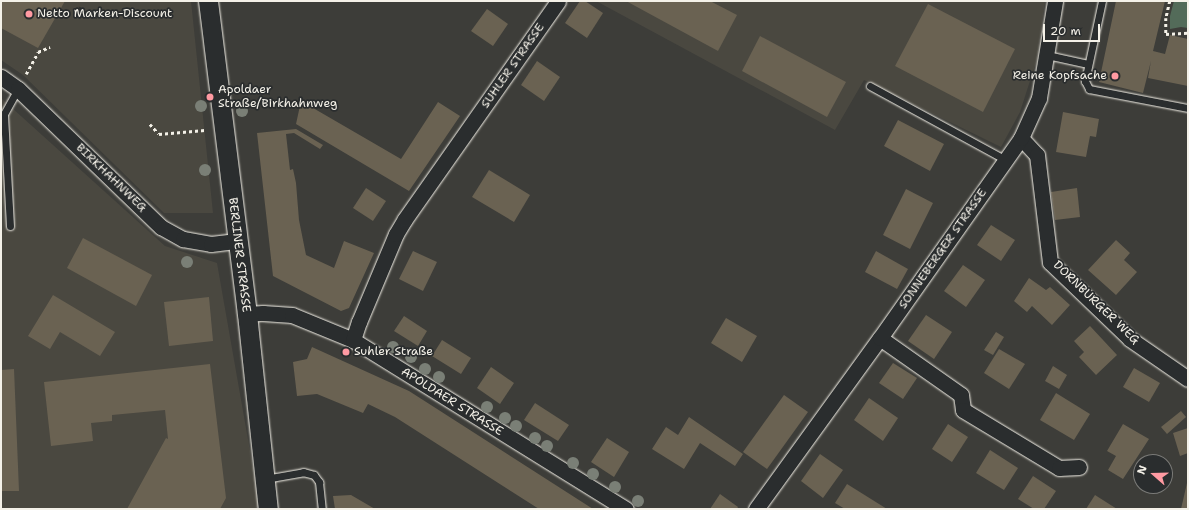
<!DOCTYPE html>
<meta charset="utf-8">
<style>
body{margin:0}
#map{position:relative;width:1189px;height:510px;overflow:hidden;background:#3d3d39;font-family:"Shantell Sans",sans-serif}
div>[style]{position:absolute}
.built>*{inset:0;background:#4a4840}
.green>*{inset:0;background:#536b59}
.building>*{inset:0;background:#6a6252}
.path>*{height:2.5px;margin-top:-1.25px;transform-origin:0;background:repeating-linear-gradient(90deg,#f4f1e8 0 3px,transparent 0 6px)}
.roads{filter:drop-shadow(0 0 1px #f4f1e8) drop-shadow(0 0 1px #f4f1e8)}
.service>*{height:7px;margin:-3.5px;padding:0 3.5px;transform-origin:3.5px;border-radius:3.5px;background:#2a2d2e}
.minor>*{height:15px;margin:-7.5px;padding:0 7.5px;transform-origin:7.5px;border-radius:7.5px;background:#2a2d2e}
.tertiary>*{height:19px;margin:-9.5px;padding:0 9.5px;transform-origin:9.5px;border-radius:9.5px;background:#2a2d2e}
.trees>*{width:12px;height:12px;margin:-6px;border-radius:50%;background:#7a7f76}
.dots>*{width:11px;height:11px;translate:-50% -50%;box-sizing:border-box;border:2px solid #2a2d2e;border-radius:50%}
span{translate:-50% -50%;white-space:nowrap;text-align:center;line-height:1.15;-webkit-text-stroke:3.5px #2a2d2e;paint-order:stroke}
.poi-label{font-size:12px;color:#f4f1e8}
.left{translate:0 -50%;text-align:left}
.right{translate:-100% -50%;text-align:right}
.street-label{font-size:12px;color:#f4f1e8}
.frame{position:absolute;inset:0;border:2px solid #f4f1e8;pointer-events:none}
.north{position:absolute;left:1133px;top:454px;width:40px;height:40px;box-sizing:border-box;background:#2a2d2e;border:1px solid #7b7b78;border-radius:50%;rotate:290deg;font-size:11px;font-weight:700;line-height:16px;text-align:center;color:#f4f1e8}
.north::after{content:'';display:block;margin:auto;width:14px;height:18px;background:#ff9aa2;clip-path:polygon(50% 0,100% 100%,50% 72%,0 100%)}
.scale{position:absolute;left:1043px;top:24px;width:57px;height:18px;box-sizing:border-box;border:2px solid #f4f1e8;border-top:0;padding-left:5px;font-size:12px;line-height:14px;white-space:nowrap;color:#f4f1e8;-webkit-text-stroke:3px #2a2d2e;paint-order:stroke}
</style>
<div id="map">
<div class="built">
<div style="clip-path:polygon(1px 1px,191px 1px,213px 213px,164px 213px,23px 75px,1px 60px)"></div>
<div style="clip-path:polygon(596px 1px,1045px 1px,1037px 59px,1020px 112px,1001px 147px,864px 80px,835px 130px)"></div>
<div style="clip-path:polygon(1px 98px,165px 246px,217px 263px,259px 502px,256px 509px,1px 509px)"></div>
</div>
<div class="green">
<div style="clip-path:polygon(1174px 1px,1188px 1px,1188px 28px,1181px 27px,1170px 29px,1170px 16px)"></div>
</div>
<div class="building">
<div style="clip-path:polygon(1px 1px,65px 1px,38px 48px,1px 28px)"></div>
<div style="clip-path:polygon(580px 1px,585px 1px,603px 13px,587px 38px,565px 23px)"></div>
<div style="clip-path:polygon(626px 1px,710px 1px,737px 15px,718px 51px)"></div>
<div style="clip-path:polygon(1116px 1px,1165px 1px,1153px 51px,1165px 54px,1170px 35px,1188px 39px,1188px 86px,1148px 78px,1151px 61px,1143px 93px,1099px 82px)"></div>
<div style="clip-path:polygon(928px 4px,1015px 49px,983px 112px,895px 66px)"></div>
<div style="clip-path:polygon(487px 9px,508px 24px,493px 46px,471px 31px)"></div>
<div style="clip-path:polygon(760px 36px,846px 82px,827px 117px,742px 71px)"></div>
<div style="clip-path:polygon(537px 61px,560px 77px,544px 101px,521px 85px)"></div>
<div style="clip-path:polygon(301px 101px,401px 159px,438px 102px,460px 116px,409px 191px,296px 124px)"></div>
<div style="clip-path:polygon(1063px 112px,1099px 119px,1096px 137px,1090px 136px,1086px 157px,1056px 152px)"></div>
<div style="clip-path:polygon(898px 120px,944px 144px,930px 171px,884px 146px)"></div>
<div style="clip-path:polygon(296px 129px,323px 145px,320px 149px,294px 133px,286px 134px,290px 170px,293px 169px,296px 183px,299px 220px,306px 255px,334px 268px,344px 241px,374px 253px,349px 308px,341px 311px,273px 276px,257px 133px)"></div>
<div style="clip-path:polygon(489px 170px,530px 195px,514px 222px,472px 197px)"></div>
<div style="clip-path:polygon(366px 188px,386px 201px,373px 221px,353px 208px)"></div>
<div style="clip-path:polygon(1077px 188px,1080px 217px,1055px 220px,1051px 192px)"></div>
<div style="clip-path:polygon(906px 189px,933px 203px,910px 249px,883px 235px)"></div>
<div style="clip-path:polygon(991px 225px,1015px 240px,1001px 261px,977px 245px)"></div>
<div style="clip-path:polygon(83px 238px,152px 275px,136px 306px,67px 268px)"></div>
<div style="clip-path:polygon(1116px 240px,1130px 253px,1124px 260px,1137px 272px,1116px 295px,1088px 270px)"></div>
<div style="clip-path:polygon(413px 251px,437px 262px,423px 291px,399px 279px)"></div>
<div style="clip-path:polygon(876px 251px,908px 269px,897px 289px,865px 272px)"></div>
<div style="clip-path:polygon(963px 265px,985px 280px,966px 307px,944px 291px)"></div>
<div style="clip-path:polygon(1029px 278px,1046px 290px,1050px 287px,1070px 305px,1052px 325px,1032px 306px,1027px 312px,1014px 301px)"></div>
<div style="clip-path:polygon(53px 295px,115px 332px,100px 356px,60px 332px,50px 349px,28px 336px)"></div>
<div style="clip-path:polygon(209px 297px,213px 341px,169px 346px,164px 302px)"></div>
<div style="clip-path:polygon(926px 315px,952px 332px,934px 359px,908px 341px)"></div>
<div style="clip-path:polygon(404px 316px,427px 331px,418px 346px,394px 331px)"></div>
<div style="clip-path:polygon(726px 318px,757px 336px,742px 362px,711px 343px)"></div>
<div style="clip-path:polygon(1090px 326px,1117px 355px,1096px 375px,1079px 357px,1084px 352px,1074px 341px)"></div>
<div style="clip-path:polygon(996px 332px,1004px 337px,993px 355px,984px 350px)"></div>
<div style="clip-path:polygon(442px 340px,471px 358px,461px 374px,432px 356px)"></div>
<div style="clip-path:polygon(312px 347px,409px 391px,593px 509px,539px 509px,395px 417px,368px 404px,363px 413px,317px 394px,297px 396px,293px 362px,307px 359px)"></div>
<div style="clip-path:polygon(999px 349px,1025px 364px,1009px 389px,984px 373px)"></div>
<div style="clip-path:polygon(893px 363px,917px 378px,903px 399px,879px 383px)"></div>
<div style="clip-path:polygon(210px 364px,226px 498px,220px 509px,127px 509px,166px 438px,168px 439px,165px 410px,112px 415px,112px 421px,91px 423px,93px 441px,51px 446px,44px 382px)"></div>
<div style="clip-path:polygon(1053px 366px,1067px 375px,1059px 389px,1045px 381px)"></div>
<div style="clip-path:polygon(491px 367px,514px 383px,500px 404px,477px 388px)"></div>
<div style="clip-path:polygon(1134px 368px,1160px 383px,1149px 402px,1123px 387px)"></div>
<div style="clip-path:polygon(14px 369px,19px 491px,1px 491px,1px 370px)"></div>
<div style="clip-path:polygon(1056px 393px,1090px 414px,1074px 440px,1040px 420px)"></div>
<div style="clip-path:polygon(784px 395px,808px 412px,767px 469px,743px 452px)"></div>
<div style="clip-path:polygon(869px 398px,898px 418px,883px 441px,854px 420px)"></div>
<div style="clip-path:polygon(535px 403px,569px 425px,558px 441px,524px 420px)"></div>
<div style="clip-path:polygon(1181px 411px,1186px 417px,1167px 434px,1161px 427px)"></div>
<div style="clip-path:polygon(689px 417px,743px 454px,735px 466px,700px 443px,684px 469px,652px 449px,666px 427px,678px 435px)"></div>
<div style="clip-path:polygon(948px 424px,968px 437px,952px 462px,932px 449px)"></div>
<div style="clip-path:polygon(1123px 424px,1149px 439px,1123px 479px,1108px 470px,1116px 456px,1107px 451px)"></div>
<div style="clip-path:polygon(1188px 428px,1188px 453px,1180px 456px,1173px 433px)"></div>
<div style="clip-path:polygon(607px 438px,629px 452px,614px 477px,591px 462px)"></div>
<div style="clip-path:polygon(990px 450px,1018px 468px,1004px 490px,976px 473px)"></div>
<div style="clip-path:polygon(820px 454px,843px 470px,823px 498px,801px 481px)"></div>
<div style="clip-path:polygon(1033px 476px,1056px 491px,1044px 509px,1034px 509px,1018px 499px)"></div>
<div style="clip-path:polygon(1187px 483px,1188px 509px,1181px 509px)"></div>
<div style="clip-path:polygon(847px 484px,887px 509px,845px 509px,835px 503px)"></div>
<div style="clip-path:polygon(720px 494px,738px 507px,737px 509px,710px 509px)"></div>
<div style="clip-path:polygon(351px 495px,375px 509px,335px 509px,333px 496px)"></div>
<div style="clip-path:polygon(1095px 495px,1117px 509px,1086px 509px)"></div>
</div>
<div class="path">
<div style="left:1170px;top:1px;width:17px;rotate:103deg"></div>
<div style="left:1166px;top:18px;width:16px;rotate:90deg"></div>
<div style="left:1166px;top:34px;width:22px;rotate:-3deg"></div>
<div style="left:26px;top:74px;width:25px;rotate:-61deg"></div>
<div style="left:38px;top:52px;width:13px;rotate:-23deg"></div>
<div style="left:150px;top:124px;width:13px;rotate:48deg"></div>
<div style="left:159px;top:134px;width:46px;rotate:-5deg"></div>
</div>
<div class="roads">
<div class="service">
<div style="left:1102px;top:1px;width:82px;rotate:102deg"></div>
<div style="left:1085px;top:81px;width:9px;rotate:63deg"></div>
<div style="left:1089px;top:89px;width:101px;rotate:10.9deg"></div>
<div style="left:1047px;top:55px;width:42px;rotate:12.4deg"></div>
<div style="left:870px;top:86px;width:155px;rotate:28.6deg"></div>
<div style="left:10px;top:226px;width:112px;rotate:-93.1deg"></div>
<div style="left:4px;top:114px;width:29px;rotate:-61deg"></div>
<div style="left:265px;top:479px;width:39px;rotate:-10deg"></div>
<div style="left:303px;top:472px;width:11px;rotate:15deg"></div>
<div style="left:314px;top:475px;width:9px;rotate:54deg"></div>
<div style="left:319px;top:482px;width:27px;rotate:84deg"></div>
</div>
<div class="minor">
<div style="left:1px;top:77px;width:21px;rotate:35deg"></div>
<div style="left:18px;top:89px;width:199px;rotate:44deg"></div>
<div style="left:161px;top:227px;width:25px;rotate:29deg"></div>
<div style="left:183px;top:239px;width:28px;rotate:10deg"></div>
<div style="left:211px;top:244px;width:26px;rotate:-7deg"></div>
<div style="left:1021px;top:138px;width:23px;rotate:47deg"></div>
<div style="left:1037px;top:155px;width:108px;rotate:83.1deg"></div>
<div style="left:1050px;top:262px;width:111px;rotate:43.9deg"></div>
<div style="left:1130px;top:339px;width:70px;rotate:34.6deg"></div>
<div style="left:247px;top:314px;width:16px;rotate:-4deg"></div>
<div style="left:263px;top:313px;width:29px;rotate:4deg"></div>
<div style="left:292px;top:315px;width:66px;rotate:22.3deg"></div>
<div style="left:353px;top:340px;width:321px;rotate:31.8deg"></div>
<div style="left:880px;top:338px;width:99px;rotate:35.1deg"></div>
<div style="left:961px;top:395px;width:15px;rotate:82deg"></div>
<div style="left:963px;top:410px;width:112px;rotate:31.1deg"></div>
<div style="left:1059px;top:468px;width:20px;rotate:-3deg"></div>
<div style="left:353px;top:340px;width:19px;rotate:-72deg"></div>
<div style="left:359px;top:322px;width:95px;rotate:-67.2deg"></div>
<div style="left:396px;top:234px;width:17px;rotate:-59deg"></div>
<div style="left:405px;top:219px;width:266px;rotate:-54.9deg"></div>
<div style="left:756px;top:509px;width:211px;rotate:-54.1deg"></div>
<div style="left:880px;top:338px;width:245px;rotate:-54.8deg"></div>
<div style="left:1021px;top:138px;width:44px;rotate:-65.8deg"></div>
<div style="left:1039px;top:98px;width:98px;rotate:-80.6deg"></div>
</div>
<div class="tertiary">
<div style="left:208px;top:1px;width:315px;rotate:82.9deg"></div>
<div style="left:247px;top:314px;width:196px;rotate:83.9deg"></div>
</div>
</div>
<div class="trees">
<div style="left:201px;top:106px"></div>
<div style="left:242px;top:111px"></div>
<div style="left:205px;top:170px"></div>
<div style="left:187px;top:262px"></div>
<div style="left:393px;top:347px"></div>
<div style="left:411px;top:357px"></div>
<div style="left:425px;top:369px"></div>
<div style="left:439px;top:377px"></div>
<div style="left:487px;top:407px"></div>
<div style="left:505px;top:418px"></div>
<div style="left:516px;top:426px"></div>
<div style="left:535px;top:438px"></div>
<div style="left:547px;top:446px"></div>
<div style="left:573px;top:463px"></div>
<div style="left:593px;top:474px"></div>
<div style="left:615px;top:487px"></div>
<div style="left:638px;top:501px"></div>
</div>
<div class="dots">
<div style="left:29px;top:14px;background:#ff9aa2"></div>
<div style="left:1115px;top:76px;background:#ff9aa2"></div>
<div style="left:210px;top:97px;background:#ff9aa2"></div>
<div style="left:346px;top:352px;background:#ff9aa2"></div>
</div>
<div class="poi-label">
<span class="left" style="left:37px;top:14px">Netto Marken-Discount</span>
<span class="right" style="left:1107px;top:76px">Reine Kopfsache</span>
<span class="left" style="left:218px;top:97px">Apoldaer<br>Straße/Birkhahnweg</span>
<span class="left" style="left:354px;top:352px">Suhler Straße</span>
</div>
<div class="street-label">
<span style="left:513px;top:66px;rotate:-55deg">SUHLER STRASSE</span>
<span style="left:111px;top:178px;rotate:44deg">BIRKHAHNWEG</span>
<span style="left:943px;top:249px;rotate:-55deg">SONNEBERGER STRASSE</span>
<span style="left:239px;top:255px;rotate:83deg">BERLINER STRASSE</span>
<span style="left:1096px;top:303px;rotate:44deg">DORNBURGER WEG</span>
<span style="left:452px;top:402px;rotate:32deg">APOLDAER STRASSE</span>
</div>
<div class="frame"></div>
<div class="north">N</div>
<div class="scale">20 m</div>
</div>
